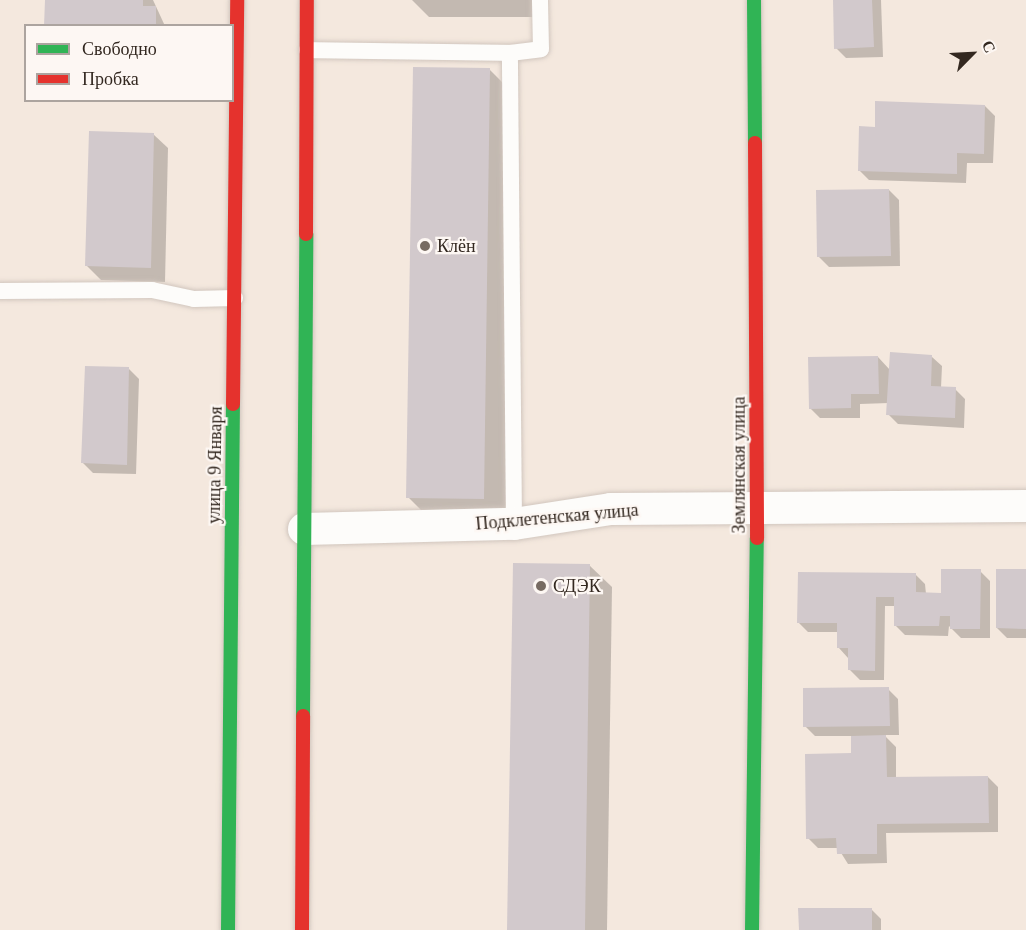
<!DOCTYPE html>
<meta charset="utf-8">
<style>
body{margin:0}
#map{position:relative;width:1026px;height:930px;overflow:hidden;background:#f4e8de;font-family:Georgia,serif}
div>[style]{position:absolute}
.shadow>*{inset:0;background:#0003}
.building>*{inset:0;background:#d2c9cc}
.roads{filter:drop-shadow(0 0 2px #d1c6be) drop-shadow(0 0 2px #d1c6be)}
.lane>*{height:16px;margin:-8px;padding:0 8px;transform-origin:8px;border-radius:8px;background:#fdfcfa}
.street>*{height:32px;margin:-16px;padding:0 16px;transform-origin:16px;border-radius:16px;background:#fdfcfa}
.fast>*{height:14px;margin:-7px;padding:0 7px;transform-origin:7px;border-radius:7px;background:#30b455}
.jam>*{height:14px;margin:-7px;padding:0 7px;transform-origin:7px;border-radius:7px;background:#e5322d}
.dots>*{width:16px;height:16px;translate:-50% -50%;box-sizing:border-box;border:3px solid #fdf7f3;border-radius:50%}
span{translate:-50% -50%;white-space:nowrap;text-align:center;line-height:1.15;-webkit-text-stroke:4.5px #fdf7f3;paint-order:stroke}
.poi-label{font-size:18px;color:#332820}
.left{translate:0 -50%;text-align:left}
.street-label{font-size:18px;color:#332820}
.legend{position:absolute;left:24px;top:24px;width:210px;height:78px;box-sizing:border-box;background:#fdf7f3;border:2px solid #aca49f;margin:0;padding:8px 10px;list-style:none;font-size:18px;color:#332820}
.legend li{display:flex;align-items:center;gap:12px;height:30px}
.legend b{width:30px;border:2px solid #aca49f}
.north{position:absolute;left:942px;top:24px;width:60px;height:60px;-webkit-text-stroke:4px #fdf7f3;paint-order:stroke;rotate:66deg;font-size:16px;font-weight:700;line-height:24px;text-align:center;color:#332820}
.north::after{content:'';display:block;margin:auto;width:21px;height:27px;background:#332820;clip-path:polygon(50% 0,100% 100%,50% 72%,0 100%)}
</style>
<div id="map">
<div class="shadow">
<div style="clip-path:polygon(46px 0,153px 0,165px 26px,46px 26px)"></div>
<div style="clip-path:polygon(412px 0,535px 0,535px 17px,429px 17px)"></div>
<div style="clip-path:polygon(834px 0,881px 0,883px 57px,846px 58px,836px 48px)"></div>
<div style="clip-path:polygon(490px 70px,512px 92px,506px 520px,430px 519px,408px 497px)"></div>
<div style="clip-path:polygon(985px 106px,995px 116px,993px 163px,967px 163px,966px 183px,869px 180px,859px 170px,876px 129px)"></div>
<div style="clip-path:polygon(153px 134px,168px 148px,165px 282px,101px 280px,87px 266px)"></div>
<div style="clip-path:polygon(889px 190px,899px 200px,900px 266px,829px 267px,819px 257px)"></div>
<div style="clip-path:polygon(878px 357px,890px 370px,932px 357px,942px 366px,941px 388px,955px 389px,965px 399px,964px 428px,898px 424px,888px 414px,889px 403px,860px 404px,860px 418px,820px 418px,810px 408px)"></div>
<div style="clip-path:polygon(129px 369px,139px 379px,136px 474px,93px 473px,83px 463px)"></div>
<div style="clip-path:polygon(589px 565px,612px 587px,607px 930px,508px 930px)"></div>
<div style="clip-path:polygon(980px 571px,990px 581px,990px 638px,961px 638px,949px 626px,948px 636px,905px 635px,895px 625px,896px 606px,885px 606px,884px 680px,860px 680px,850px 670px,848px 658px,839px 648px,839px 632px,808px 632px,798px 622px,915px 574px,925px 584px,926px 594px,943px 594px)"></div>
<div style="clip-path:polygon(1026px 571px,1026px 638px,1007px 638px,997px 628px)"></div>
<div style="clip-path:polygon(888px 689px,898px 699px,899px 735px,884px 735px,896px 747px,896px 778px,988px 777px,998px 787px,998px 832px,886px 833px,887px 863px,848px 864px,838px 848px,818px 848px,808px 838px,853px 755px,853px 736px,815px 736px,805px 726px)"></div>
<div style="clip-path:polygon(871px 909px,881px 919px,881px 930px,800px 930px)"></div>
</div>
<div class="building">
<div style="clip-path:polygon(45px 0,143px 0,143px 6px,156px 6px,156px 26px,44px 26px)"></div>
<div style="clip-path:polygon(833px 0,872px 0,874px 47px,834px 49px)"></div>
<div style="clip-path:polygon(413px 67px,490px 68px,484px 499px,406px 498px)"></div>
<div style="clip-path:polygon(875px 101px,985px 105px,984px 154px,957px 153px,957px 174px,858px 171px,859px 126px,875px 127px)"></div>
<div style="clip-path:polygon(89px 131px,154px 133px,151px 268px,85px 266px)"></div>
<div style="clip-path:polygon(889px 189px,891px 256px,817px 257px,816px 190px)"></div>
<div style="clip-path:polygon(890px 352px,932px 355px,931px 386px,956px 387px,955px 418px,886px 415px)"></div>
<div style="clip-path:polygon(878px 356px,879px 394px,851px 394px,851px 408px,809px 409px,808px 357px)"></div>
<div style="clip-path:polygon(85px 366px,129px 367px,127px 465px,81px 463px)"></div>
<div style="clip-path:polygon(513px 563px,590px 564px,585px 930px,507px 930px)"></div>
<div style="clip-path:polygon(941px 569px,981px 569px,980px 629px,950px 629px,950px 616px,940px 616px,939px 626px,894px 626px,894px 597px,876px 597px,875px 671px,848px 670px,848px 648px,837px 648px,837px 623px,797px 623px,798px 572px,916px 573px,916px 592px,941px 593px)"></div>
<div style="clip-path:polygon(996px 569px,1026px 569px,1026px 629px,996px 628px)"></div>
<div style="clip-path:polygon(889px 687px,890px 726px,803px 727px,803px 688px)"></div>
<div style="clip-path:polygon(886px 735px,887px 777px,988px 776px,989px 823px,877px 824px,877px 854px,837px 854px,836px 838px,806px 839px,805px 754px,851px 753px,851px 736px)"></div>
<div style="clip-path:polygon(798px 908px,872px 908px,872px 930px,799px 930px)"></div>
</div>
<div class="roads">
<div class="lane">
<div style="left:307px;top:50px;width:203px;rotate:0.8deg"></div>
<div style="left:0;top:291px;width:152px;rotate:-0.4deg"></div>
<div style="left:152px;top:290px;width:43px;rotate:12.1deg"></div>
<div style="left:194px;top:299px;width:41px;rotate:-1.4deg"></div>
<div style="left:514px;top:524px;width:471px;rotate:-90.5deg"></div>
<div style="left:510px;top:53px;width:31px;rotate:-7deg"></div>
<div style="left:541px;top:49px;width:49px;rotate:-91.2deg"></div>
</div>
<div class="street">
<div style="left:304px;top:529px;width:210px;rotate:-1.4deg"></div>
<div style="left:514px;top:524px;width:98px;rotate:-8.8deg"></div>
<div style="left:611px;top:509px;width:415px;rotate:-0.4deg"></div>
</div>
<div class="fast">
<div style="left:754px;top:0;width:143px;rotate:89.6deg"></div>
<div style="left:303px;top:716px;width:482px;rotate:-89.6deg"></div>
<div style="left:228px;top:930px;width:526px;rotate:-89.46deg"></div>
<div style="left:752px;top:930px;width:392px;rotate:-89.3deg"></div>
</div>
<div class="jam">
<div style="left:755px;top:143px;width:395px;rotate:89.7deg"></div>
<div style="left:306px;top:234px;width:234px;rotate:-89.8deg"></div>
<div style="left:233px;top:404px;width:404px;rotate:-89.4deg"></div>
<div style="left:302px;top:930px;width:214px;rotate:-89.7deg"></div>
</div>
</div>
<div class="dots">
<div style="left:425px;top:246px;background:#776b62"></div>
<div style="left:541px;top:586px;background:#776b62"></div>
</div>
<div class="poi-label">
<span class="left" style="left:437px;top:246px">Клён</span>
<span class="left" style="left:553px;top:586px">СДЭК</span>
</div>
<div class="street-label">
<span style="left:215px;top:465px;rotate:-89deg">улица 9 Января</span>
<span style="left:739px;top:465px;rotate:-90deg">Землянская улица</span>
<span style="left:557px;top:517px;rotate:-5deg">Подклетенская улица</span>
</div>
<ul class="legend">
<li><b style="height:8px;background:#30b455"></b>Свободно</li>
<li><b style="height:8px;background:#e5322d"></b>Пробка</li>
</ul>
<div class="north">С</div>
</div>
